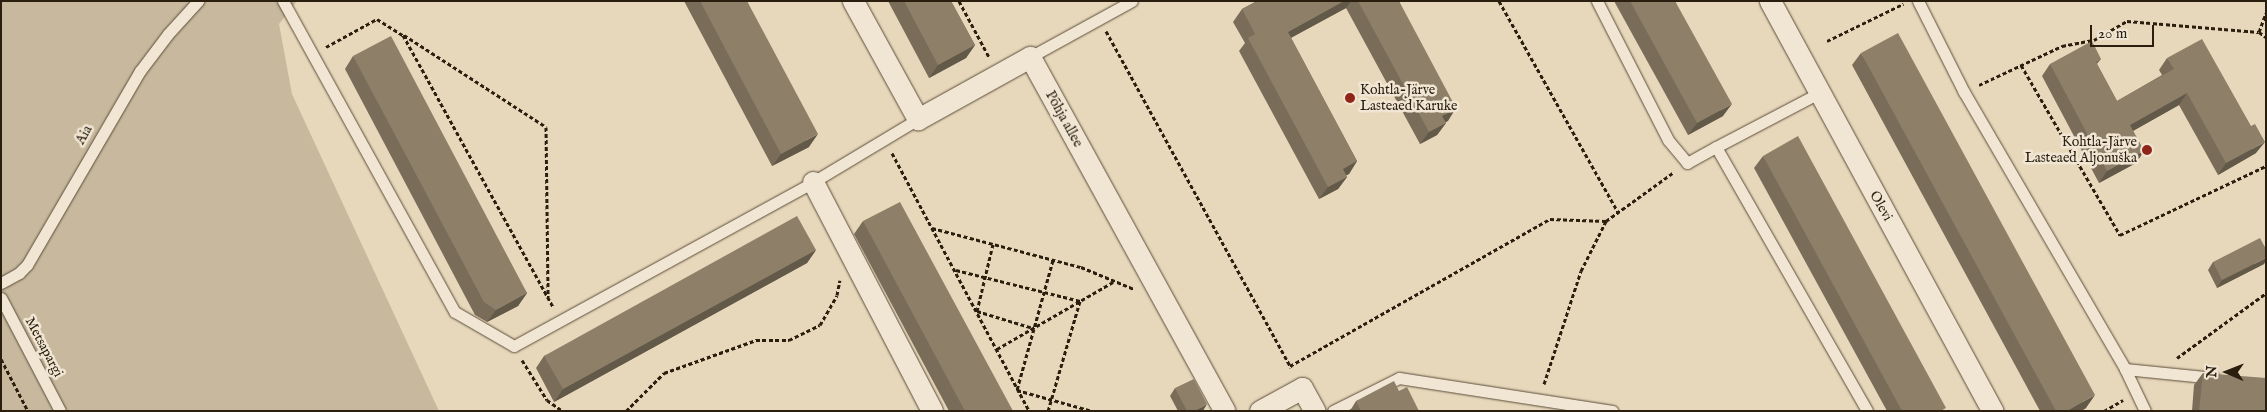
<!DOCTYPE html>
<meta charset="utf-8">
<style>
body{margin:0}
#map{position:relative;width:2267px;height:412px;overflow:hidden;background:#e8d8bb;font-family:"IM FELL English",serif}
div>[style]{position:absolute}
.green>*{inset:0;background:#c8b99e}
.path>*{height:3px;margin-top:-1.5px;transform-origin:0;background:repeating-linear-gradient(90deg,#2a1f0f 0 4px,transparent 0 6.5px)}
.roads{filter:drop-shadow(0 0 1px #5a4d3a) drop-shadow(0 0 1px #5a4d3a)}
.service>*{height:11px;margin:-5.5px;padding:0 5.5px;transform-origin:5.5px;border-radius:5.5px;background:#f0e6d3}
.minor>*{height:21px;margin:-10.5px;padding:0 10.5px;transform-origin:10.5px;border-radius:10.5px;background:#f0e6d3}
.wall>*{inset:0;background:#796d59}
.shaded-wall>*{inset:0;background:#635949}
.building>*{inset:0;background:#8d7f68}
.dots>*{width:14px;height:14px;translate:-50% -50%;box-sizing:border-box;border:2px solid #f0e6d3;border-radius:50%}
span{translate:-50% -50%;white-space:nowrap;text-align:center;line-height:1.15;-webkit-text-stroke:5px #f0e6d3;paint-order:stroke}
.poi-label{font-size:14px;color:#2a1f0f}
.left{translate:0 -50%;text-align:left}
.right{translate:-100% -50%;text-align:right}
.street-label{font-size:14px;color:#2a1f0f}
.frame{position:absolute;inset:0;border:2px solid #2a1f0f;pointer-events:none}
.north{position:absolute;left:2202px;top:347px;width:50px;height:50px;-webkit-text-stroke:4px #f0e6d3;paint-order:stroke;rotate:271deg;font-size:14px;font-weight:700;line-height:20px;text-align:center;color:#2a1f0f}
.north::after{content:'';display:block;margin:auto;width:18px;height:22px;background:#2a1f0f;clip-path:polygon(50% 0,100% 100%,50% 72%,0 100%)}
.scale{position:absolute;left:2090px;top:25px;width:64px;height:22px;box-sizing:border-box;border:2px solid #2a1f0f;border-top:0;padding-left:6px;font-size:15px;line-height:18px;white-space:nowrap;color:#2a1f0f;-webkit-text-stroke:4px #f0e6d3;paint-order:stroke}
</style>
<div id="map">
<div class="green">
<div style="clip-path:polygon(1px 1px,297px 1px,279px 24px,292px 94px,439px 411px,1px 411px)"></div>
</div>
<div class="path">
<div style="left:959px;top:1px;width:64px;rotate:61.8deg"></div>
<div style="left:1499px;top:1px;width:242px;rotate:60.6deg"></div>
<div style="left:1106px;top:31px;width:384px;rotate:61.2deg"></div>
<div style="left:2259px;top:32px;width:20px;rotate:-70deg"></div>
<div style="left:404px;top:35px;width:169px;rotate:32.9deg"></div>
<div style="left:546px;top:127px;width:170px;rotate:89.3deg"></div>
<div style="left:1827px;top:41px;width:85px;rotate:-26deg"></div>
<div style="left:326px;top:47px;width:58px;rotate:-28.8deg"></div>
<div style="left:377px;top:19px;width:31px;rotate:32deg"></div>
<div style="left:403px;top:35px;width:311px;rotate:61.1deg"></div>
<div style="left:2021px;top:65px;width:197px;rotate:59.8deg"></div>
<div style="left:2120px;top:235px;width:161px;rotate:-25.3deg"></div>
<div style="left:1979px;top:85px;width:92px;rotate:-25.2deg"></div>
<div style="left:2062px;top:46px;width:33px;rotate:-11deg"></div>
<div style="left:2094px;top:40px;width:38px;rotate:-30deg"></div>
<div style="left:2127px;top:21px;width:132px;rotate:4.8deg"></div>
<div style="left:2259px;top:32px;width:9px;rotate:36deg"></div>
<div style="left:892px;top:153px;width:292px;rotate:62deg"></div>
<div style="left:932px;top:228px;width:154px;rotate:14.7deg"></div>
<div style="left:1081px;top:267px;width:57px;rotate:22.5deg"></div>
<div style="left:993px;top:244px;width:69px;rotate:103.4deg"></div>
<div style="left:977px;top:311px;width:59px;rotate:16.9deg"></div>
<div style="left:1053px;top:260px;width:135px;rotate:105.5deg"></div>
<div style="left:1017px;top:390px;width:78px;rotate:15.6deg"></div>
<div style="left:956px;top:270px;width:128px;rotate:14deg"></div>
<div style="left:1080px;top:301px;width:115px;rotate:106.2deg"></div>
<div style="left:997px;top:349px;width:134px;rotate:-30deg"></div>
<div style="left:2177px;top:358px;width:110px;rotate:-36.1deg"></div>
<div style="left:1px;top:359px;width:59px;rotate:62.6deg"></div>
<div style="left:522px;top:360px;width:47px;rotate:58deg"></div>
<div style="left:547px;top:400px;width:19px;rotate:35deg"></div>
<div style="left:1290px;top:366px;width:299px;rotate:-29.5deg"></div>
<div style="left:1550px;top:219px;width:56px;rotate:2deg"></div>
<div style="left:1606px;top:221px;width:84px;rotate:-35.8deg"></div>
<div style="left:1544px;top:384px;width:119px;rotate:-71.9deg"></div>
<div style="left:1581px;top:271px;width:56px;rotate:-63.4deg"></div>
<div style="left:626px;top:411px;width:54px;rotate:-45deg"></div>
<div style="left:664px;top:373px;width:98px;rotate:-19.7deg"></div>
<div style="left:756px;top:340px;width:33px"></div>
<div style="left:789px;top:340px;width:34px;rotate:-26deg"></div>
<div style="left:820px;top:325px;width:34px;rotate:-60deg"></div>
<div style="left:837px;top:295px;width:15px;rotate:-79deg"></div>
<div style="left:2104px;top:411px;width:22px;rotate:-30deg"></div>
</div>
<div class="roads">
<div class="service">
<div style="left:283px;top:1px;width:355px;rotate:61.1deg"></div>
<div style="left:455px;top:312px;width:68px;rotate:30deg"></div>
<div style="left:514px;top:346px;width:341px;rotate:-28.7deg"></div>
<div style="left:813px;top:182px;width:122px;rotate:-31deg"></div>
<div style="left:1597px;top:1px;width:156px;rotate:62.9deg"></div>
<div style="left:1668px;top:140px;width:30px;rotate:50deg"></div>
<div style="left:1687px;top:163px;width:33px;rotate:-29deg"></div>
<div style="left:1918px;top:1px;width:102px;rotate:63.2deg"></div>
<div style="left:1964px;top:92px;width:320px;rotate:59.8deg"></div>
<div style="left:2125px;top:369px;width:47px;rotate:64.5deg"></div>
<div style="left:1030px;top:57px;width:116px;rotate:-28.8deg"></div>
<div style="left:1819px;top:93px;width:116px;rotate:152.3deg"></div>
<div style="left:1716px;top:147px;width:304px;rotate:60.2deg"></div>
<div style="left:1px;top:283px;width:21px;rotate:-29deg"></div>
<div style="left:19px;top:273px;width:11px;rotate:-45deg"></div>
<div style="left:27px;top:265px;width:225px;rotate:-59.8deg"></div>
<div style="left:140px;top:71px;width:46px;rotate:-52.9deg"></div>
<div style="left:168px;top:34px;width:45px;rotate:-47.7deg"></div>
<div style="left:1px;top:298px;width:127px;rotate:62.4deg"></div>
<div style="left:2125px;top:369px;width:90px;rotate:5.7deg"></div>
<div style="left:1333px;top:411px;width:74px;rotate:-26.6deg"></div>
<div style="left:1399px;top:378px;width:216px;rotate:8.8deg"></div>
</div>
<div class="minor">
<div style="left:853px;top:1px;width:135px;rotate:61.2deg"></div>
<div style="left:918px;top:119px;width:128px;rotate:-29deg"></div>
<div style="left:1030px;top:57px;width:404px;rotate:61.2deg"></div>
<div style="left:1770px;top:1px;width:467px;rotate:61.5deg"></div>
<div style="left:813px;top:182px;width:258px;rotate:62.5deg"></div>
<div style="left:1260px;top:411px;width:48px;rotate:-28.7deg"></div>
<div style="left:1302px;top:388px;width:26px;rotate:61deg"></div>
</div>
</div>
<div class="wall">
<div style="clip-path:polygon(684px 1px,747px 1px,809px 147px,772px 166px)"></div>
<div style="clip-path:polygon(888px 1px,951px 1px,975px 45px,966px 58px,929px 78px)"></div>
<div style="clip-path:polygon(1257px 1px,1399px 1px,1448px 121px,1445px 122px,1446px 123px,1437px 135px,1420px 144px,1346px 8px,1291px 38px,1357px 161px,1349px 174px,1346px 175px,1347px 177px,1338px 189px,1319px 199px,1239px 51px,1245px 43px,1233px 22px,1242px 9px)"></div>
<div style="clip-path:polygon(1614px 1px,1675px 1px,1723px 116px,1688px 135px)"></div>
<div style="clip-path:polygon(1861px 53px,2086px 408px,2081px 411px,2040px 411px,1852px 65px)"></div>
<div style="clip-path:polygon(353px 56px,527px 293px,518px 306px,487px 322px,475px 315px,345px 69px)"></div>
<div style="clip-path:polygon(2167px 58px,2256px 153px,2218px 175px,2179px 105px,2133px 131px,2144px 151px,2136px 163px,2099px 183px,2042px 76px,2050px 64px,2101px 59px,2097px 64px,2117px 101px,2162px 75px,2159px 70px)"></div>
<div style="clip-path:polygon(1763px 156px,1944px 411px,1887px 411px,1754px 168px)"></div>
<div style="clip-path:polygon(863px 221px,1013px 411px,949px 411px,854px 234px)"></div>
<div style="clip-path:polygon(816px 250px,807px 263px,554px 402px,536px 368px,544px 356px)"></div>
<div style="clip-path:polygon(2213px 262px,2264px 264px,2217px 288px,2208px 270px)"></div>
<div style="clip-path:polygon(2203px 373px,2266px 411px,2192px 411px,2194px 385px)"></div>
<div style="clip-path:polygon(1175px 388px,1203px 411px,1178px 411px,1170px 396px)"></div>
<div style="clip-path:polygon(1399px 391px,1419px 411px,1350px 411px,1356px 401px)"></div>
</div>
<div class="shaded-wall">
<div style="clip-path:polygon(1344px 1px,1351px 1px,1346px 8px,1279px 44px,1288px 32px)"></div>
<div style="clip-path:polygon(975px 45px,966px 58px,929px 78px,938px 65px)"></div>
<div style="clip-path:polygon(2187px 93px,2179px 105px,2122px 137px,2130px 125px)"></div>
<div style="clip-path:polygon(1732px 104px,1723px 116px,1688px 135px,1697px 123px)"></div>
<div style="clip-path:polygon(1456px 108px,1448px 121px,1433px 128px,1442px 116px)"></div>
<div style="clip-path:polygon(1446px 123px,1437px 135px,1420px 144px,1429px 132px)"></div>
<div style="clip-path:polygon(818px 134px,809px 147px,772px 166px,781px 154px)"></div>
<div style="clip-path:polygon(2265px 142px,2256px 153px,2218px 175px,2226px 163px)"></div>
<div style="clip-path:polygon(2144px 151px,2136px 163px,2099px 183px,2107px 171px)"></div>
<div style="clip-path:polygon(1357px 161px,1349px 174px,1334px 181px,1343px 169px)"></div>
<div style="clip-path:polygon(1347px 177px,1338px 189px,1319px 199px,1328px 187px)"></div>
<div style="clip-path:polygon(816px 250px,807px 263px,554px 402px,563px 389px)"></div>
<div style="clip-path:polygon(2266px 258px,2266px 261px,2264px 264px,2217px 288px,2222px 280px)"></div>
<div style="clip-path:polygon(527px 293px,518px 306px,487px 322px,496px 310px)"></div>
<div style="clip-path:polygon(2095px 395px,2086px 408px,2081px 411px,2067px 411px)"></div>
<div style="clip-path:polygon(1207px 404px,1203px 411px,1195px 411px)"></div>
</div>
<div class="building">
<div style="clip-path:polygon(700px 1px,747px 1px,818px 134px,781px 154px)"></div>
<div style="clip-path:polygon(904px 1px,951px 1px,975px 45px,938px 65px)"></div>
<div style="clip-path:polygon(1257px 1px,1344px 1px,1288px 32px,1357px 161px,1343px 169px,1347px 177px,1328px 187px,1248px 38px,1255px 34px,1242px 9px)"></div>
<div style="clip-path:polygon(1358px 1px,1399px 1px,1456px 108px,1442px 116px,1446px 123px,1429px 132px)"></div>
<div style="clip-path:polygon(1630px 1px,1675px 1px,1732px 104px,1697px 123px)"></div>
<div style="clip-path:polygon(1898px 33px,2095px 395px,2067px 411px,2056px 411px,1861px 53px)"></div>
<div style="clip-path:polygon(391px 36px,527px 293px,496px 310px,484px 302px,353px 56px)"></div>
<div style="clip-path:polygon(2202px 39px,2251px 126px,2255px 124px,2265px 142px,2226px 163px,2187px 93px,2130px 125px,2144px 151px,2107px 171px,2050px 64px,2092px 41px,2101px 59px,2096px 62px,2117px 101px,2174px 69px,2167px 58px)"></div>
<div style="clip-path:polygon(1798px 136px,1946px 408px,1940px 411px,1902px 411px,1763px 156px)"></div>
<div style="clip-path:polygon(900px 202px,1013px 411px,965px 411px,863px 221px)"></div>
<div style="clip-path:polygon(797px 216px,816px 250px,563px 389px,544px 356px)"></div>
<div style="clip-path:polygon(2260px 238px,2266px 249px,2266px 258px,2222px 280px,2213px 262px)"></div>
<div style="clip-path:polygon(2203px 373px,2266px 378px,2266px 411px,2199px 411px)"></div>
<div style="clip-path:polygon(1194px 379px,1207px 404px,1195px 411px,1187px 411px,1175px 388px)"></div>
<div style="clip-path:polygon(1394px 381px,1399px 391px,1407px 387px,1419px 411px,1361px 411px,1356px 401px)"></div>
</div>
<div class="dots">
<div style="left:1350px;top:98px;background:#8f2418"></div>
<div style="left:2147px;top:150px;background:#8f2418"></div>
</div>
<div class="poi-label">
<span class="left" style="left:1360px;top:98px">Kohtla-Järve<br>Lasteaed Karuke</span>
<span class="right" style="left:2137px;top:150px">Kohtla-Järve<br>Lasteaed Aljonuška</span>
</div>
<div class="street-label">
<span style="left:1064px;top:119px;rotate:61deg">Põhja allee</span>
<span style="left:84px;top:135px;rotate:-61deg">Aia</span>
<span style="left:1881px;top:206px;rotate:61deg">Olevi</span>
<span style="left:44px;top:347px;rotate:62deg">Metsapargi</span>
</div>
<div class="frame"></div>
<div class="north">N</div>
<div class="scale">20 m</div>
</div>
